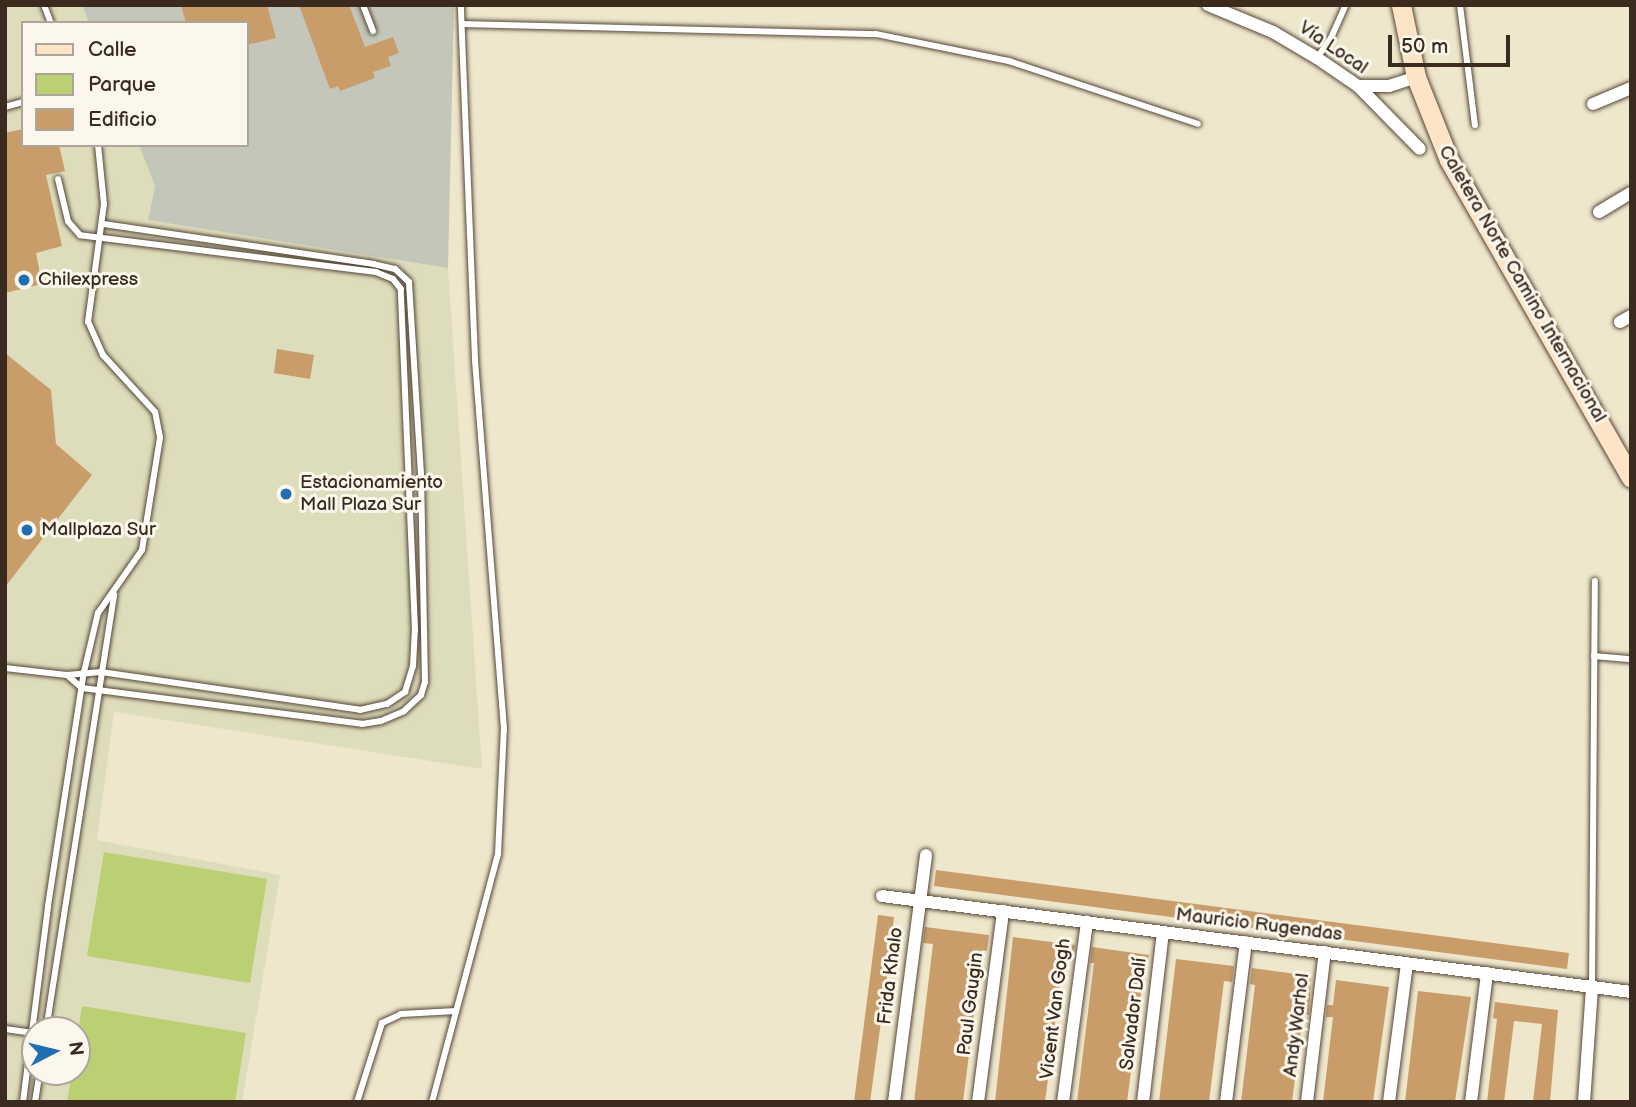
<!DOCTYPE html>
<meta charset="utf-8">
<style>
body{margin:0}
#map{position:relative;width:1636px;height:1107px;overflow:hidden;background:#efe7cc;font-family:"Balsamiq Sans",sans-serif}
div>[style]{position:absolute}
.built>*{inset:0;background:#deddbb}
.industrial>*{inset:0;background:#c3c6b9}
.green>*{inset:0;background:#bbcf73}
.building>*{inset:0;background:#c89d6a}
.roads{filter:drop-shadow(0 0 2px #564638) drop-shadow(0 0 2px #564638)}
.lane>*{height:6px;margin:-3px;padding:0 3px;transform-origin:3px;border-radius:3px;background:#fff}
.street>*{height:12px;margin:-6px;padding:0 6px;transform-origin:6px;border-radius:6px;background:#fff}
.secondary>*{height:19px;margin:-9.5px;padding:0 9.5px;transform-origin:9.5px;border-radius:9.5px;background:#fee4c6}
.dots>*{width:19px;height:19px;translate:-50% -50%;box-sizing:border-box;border:4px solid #fbf7ec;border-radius:50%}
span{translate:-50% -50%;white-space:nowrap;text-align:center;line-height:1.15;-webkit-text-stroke:6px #fbf7ec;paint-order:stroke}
.street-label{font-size:19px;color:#3b2a1e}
.poi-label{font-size:19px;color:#3b2a1e}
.left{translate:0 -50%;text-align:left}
.frame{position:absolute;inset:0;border:7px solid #3b2a1e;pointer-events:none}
.legend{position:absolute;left:21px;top:21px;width:228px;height:126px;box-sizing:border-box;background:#fbf7ec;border:2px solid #aea59a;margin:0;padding:9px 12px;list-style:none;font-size:21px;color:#3b2a1e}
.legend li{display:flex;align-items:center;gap:14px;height:35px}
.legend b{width:35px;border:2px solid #aea59a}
.north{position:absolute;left:21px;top:1016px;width:70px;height:70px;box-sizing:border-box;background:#fbf7ec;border:2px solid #aea59a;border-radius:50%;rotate:83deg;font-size:19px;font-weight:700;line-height:28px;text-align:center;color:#3b2a1e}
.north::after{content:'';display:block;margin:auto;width:24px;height:32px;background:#1f6fb2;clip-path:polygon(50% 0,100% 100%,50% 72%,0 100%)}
.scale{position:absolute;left:1388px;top:35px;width:122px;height:32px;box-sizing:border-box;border:4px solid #3b2a1e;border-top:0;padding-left:9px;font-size:21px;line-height:24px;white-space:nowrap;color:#3b2a1e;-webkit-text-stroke:5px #fbf7ec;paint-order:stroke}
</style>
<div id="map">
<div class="built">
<div style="clip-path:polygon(evenodd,5px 5px,82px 5px,89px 23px,23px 23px,23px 145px,139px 145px,155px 186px,148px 220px,448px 268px,482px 769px,114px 712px,97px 840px,280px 875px,242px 1102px,5px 1102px,5px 5px,35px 1030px,77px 1030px,77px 1072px,35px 1072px,35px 1030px)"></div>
</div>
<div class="industrial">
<div style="clip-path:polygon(82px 5px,454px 5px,448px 268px,148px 220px,155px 186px,139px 145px,247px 145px,247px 23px,89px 23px)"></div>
</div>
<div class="green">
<div style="clip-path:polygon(104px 852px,267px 879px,250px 983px,87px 956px)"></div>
<div style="clip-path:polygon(82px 1006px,246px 1033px,235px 1102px,67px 1102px,72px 1072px,77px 1072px,77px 1038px)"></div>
</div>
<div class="building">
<div style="clip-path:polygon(181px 5px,267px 5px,276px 38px,247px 45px,247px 23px,186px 23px)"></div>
<div style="clip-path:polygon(299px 5px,349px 5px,365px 47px,393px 37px,399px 53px,388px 57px,391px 66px,373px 72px,375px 78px,340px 91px,338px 86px,330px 89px)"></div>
<div style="clip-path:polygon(23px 129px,23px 145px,59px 145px,65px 171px,46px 175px,62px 246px,36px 253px,42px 284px,5px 293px,5px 133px)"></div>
<div style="clip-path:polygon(277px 349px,314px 355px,310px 379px,274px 373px)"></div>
<div style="clip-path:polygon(5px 353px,51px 390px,56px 444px,92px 475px,5px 587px)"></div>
<div style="clip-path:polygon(936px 870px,1569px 953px,1567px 969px,934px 886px)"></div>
<div style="clip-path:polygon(878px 915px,894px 917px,886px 985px,870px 1102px,854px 1102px)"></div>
<div style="clip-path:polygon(925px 927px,989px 935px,987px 951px,982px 950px,963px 1102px,914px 1102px,933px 944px,923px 943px)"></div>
<div style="clip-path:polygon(1013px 937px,1075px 945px,1073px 961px,1063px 960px,1045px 1102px,995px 1102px)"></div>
<div style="clip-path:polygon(1092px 947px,1149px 955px,1147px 971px,1144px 970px,1127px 1102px,1077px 1102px,1094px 963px,1090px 963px)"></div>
<div style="clip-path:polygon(1176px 959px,1234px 966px,1232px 982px,1224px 981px,1209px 1102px,1159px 1102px)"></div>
<div style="clip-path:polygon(1252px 968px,1311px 976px,1309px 1015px,1303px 1014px,1292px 1102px,1241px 1102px,1255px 985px,1250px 984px)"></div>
<div style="clip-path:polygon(1336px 980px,1389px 987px,1373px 1102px,1323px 1102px,1333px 1017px,1326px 1017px,1327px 1005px,1333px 1005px)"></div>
<div style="clip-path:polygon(1418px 991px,1471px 997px,1455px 1102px,1405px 1102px)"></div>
<div style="clip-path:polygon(1495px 1002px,1558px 1010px,1550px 1102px,1533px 1102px,1542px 1024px,1514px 1021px,1504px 1102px,1487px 1102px,1497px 1019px,1493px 1018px)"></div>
</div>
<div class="roads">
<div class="lane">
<div style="left:44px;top:5px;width:19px;rotate:69deg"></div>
<div style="left:363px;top:5px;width:28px;rotate:69deg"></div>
<div style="left:1460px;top:5px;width:121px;rotate:82.9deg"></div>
<div style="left:464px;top:24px;width:412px;rotate:1.4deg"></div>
<div style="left:876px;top:34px;width:136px;rotate:11.5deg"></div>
<div style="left:1009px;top:61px;width:199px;rotate:18.4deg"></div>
<div style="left:1317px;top:58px;width:24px;rotate:-55deg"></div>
<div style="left:1331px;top:38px;width:36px;rotate:-66deg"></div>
<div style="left:5px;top:107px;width:19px;rotate:-16deg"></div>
<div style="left:1594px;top:656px;width:37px;rotate:5deg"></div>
<div style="left:5px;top:668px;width:62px;rotate:6.4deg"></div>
<div style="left:67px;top:675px;width:34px;rotate:-5deg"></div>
<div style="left:101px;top:672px;width:262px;rotate:8.3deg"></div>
<div style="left:360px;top:710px;width:28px;rotate:-13deg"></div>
<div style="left:387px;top:704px;width:22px;rotate:-34deg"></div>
<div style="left:405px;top:692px;width:27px;rotate:-73deg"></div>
<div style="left:413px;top:666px;width:36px;rotate:-87deg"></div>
<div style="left:415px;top:630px;width:341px;rotate:-92.4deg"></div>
<div style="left:401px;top:289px;width:13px;rotate:-129deg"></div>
<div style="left:393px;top:279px;width:18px;rotate:-158deg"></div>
<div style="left:376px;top:272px;width:298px;rotate:-172.9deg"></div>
<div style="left:80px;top:235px;width:18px;rotate:-131deg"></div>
<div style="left:68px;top:221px;width:43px;rotate:-103.4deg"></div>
<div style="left:67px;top:675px;width:20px;rotate:41deg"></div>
<div style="left:82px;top:688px;width:282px;rotate:7.3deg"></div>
<div style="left:362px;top:724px;width:19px;rotate:-9deg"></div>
<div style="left:381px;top:721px;width:25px;rotate:-23deg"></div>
<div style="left:404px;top:711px;width:23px;rotate:-43deg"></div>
<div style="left:421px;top:695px;width:14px;rotate:-73deg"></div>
<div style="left:425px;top:682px;width:208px;rotate:-91.1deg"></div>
<div style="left:421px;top:474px;width:192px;rotate:-93.6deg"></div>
<div style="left:409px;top:282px;width:19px;rotate:-137deg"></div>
<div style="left:395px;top:269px;width:22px;rotate:-167deg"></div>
<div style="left:374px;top:264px;width:275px;rotate:-171.6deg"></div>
<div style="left:1592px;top:987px;width:406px;rotate:-89.6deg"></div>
<div style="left:5px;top:1029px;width:29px;rotate:8deg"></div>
<div style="left:46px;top:1030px;width:441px;rotate:-81.1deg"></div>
<div style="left:23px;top:1102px;width:198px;rotate:-82.7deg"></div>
<div style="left:48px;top:906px;width:237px;rotate:-81.3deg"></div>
<div style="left:84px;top:672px;width:61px;rotate:-76.7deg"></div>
<div style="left:98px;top:613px;width:77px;rotate:-55.1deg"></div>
<div style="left:142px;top:550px;width:114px;rotate:-80.9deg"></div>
<div style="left:160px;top:437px;width:25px;rotate:-101deg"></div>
<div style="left:155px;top:412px;width:77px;rotate:-132.4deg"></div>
<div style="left:103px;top:355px;width:36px;rotate:-114deg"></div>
<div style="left:88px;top:322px;width:119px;rotate:-82.3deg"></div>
<div style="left:104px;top:204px;width:59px;rotate:-95.8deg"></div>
<div style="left:35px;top:1102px;width:30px;rotate:-81deg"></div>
<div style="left:357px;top:1102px;width:83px;rotate:-72.4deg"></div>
<div style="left:382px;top:1023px;width:21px;rotate:-25deg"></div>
<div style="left:401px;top:1014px;width:55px;rotate:-3.1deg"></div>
<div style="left:432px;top:1102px;width:257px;rotate:-75.1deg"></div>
<div style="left:498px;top:854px;width:125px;rotate:-87.3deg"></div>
<div style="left:504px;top:729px;width:371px;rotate:-94.5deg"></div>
<div style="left:475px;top:359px;width:354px;rotate:-92.3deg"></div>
</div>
<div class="street">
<div style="left:1208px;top:5px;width:70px;rotate:22.6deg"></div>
<div style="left:1273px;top:32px;width:51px;rotate:30.6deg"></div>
<div style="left:1317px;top:58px;width:50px;rotate:34.3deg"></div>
<div style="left:1358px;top:86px;width:88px;rotate:45.5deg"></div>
<div style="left:1358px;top:86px;width:31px"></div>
<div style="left:1389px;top:86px;width:28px;rotate:-18deg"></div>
<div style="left:1593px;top:104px;width:41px;rotate:-22.8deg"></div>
<div style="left:1599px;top:212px;width:37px;rotate:-31deg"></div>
<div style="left:1620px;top:322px;width:13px;rotate:-29deg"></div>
<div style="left:882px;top:896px;width:755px;rotate:7.3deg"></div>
<div style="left:894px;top:1102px;width:249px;rotate:-82.6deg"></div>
<div style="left:978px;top:1102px;width:193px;rotate:-82.5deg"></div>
<div style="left:1063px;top:1102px;width:182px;rotate:-82.4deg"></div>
<div style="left:1143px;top:1102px;width:171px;rotate:-83.3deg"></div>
<div style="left:1226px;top:1102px;width:161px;rotate:-82.9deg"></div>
<div style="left:1307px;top:1102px;width:151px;rotate:-83.2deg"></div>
<div style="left:1389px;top:1102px;width:140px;rotate:-82.6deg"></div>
<div style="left:1471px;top:1102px;width:130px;rotate:-82.9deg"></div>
<div style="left:1584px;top:1102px;width:115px;rotate:-86deg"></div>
</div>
<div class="secondary">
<div style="left:1401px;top:5px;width:74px;rotate:78.2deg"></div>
<div style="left:1416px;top:77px;width:89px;rotate:68.3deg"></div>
<div style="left:1449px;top:160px;width:366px;rotate:60.2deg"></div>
</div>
</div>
<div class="dots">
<div style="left:24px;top:280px;background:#1f6fb2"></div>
<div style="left:286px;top:494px;background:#1f6fb2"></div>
<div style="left:27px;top:530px;background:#1f6fb2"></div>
</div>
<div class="street-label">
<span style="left:1333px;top:48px;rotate:34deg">Vía Local</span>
<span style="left:1522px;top:284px;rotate:60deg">Caletera Norte Camino Internacional</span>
<span style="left:1259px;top:925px;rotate:7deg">Mauricio Rugendas</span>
<span style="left:891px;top:976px;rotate:-83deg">Frida Khalo</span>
<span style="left:971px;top:1004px;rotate:-83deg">Paul Gaugin</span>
<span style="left:1056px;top:1009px;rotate:-83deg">Vicent Van Gogh</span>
<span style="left:1134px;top:1014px;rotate:-83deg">Salvador Dalí</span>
<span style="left:1297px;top:1025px;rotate:-83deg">Andy Warhol</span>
</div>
<div class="poi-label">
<span class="left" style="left:38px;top:280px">Chilexpress</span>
<span class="left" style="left:300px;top:494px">Estacionamiento<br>Mall Plaza Sur</span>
<span class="left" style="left:41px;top:530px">Mallplaza Sur</span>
</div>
<div class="frame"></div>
<ul class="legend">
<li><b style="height:9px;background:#fee4c6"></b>Calle</li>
<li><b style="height:19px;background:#bbcf73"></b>Parque</li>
<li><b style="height:19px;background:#c89d6a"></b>Edificio</li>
</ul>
<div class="north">N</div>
<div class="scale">50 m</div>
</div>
